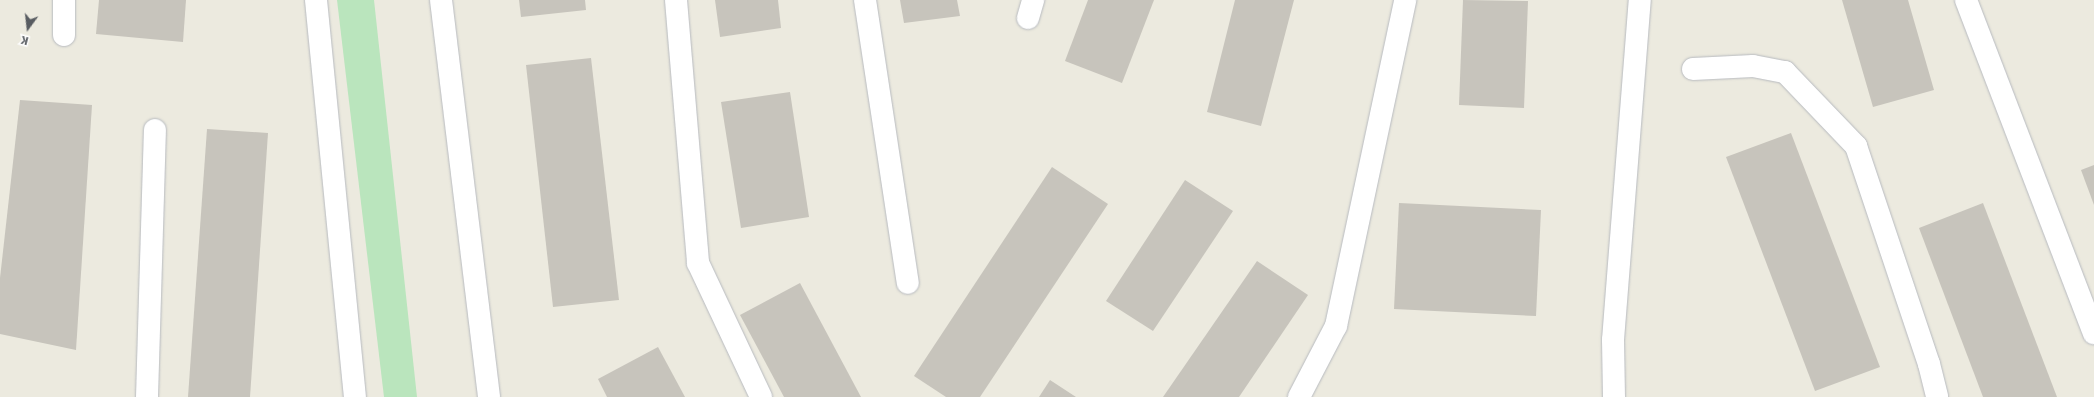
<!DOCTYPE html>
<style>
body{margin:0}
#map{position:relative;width:2094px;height:397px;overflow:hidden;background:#eceadf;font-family:"Fira Sans",sans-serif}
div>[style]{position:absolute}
.green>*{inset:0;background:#bae5bd}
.building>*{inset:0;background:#c7c4bc}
.roads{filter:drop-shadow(0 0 1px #b7babf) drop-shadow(0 0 1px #b7babf)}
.minor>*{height:22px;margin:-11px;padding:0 11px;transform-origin:11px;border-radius:11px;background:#fff}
span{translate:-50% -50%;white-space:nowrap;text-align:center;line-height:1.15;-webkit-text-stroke:4px #fff;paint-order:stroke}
.north{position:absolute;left:8px;top:8px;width:40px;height:40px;-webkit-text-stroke:3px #fff;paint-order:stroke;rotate:195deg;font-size:11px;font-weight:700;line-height:16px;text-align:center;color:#585c61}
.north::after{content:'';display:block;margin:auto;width:14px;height:18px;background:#585c61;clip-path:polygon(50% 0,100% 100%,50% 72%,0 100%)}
</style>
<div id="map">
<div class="green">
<div style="clip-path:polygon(337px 0,374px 0,417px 397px,384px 397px)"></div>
</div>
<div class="building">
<div style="clip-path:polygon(99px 0,186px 0,183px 42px,96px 34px)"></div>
<div style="clip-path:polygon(519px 0,585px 0,586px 10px,521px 17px)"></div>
<div style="clip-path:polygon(715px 0,778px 0,781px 28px,720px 37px)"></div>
<div style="clip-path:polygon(900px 0,957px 0,960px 16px,904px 23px)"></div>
<div style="clip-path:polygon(1088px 0,1154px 0,1122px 83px,1065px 61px)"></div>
<div style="clip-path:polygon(1235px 0,1294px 0,1261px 126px,1207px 112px)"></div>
<div style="clip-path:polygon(1463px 0,1528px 1px,1524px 108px,1459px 105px)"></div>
<div style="clip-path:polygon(1842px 0,1908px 0,1934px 90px,1873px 107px)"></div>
<div style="clip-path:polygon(591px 58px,619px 300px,553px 307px,526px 65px)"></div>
<div style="clip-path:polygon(790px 92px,809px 217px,741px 228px,721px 102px)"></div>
<div style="clip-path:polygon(20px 100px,92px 105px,76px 350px,0 334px,0 278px)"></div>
<div style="clip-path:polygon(207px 129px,268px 133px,250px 397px,188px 397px)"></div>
<div style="clip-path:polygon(1791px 133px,1880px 367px,1815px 391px,1726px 157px)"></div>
<div style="clip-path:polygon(2094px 165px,2094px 205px,2081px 170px)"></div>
<div style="clip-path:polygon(1052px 167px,1108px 204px,980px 397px,946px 397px,914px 376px)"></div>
<div style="clip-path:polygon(1185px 180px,1233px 211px,1153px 331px,1106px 301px)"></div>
<div style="clip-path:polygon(1399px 203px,1541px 210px,1536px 316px,1394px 309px)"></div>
<div style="clip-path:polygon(1983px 203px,2057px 397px,1983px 397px,1919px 228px)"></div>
<div style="clip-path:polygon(1257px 261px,1308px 295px,1239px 397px,1163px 397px)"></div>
<div style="clip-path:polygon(800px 283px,861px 397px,784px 397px,740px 315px)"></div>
<div style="clip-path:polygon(658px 347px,685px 397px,607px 397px,598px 379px)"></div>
<div style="clip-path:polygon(1050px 380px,1076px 397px,1039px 397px)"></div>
</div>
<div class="roads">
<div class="minor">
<div style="left:316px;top:0;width:399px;rotate:84.4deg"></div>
<div style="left:441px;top:0;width:400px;rotate:83.1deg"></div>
<div style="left:676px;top:0;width:264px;rotate:85.2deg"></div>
<div style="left:698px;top:263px;width:148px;rotate:64.8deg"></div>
<div style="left:865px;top:0;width:286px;rotate:81.4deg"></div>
<div style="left:1966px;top:0;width:357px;rotate:69deg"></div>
<div style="left:1028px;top:18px;width:19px;rotate:-74deg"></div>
<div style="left:64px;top:35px;width:35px;rotate:-90deg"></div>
<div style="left:1693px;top:69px;width:60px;rotate:-2.9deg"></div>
<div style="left:1753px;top:66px;width:33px;rotate:11deg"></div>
<div style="left:1785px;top:72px;width:103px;rotate:46.2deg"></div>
<div style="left:1856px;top:146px;width:230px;rotate:71.5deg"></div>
<div style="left:1929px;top:364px;width:34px;rotate:76deg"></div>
<div style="left:147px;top:397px;width:267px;rotate:-88.3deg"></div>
<div style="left:1299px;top:397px;width:80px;rotate:-62.5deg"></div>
<div style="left:1336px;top:326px;width:333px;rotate:-78deg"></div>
<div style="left:1614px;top:397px;width:57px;rotate:-91deg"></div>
<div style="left:1613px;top:340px;width:341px;rotate:-85.5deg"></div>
</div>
</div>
<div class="north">K</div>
</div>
